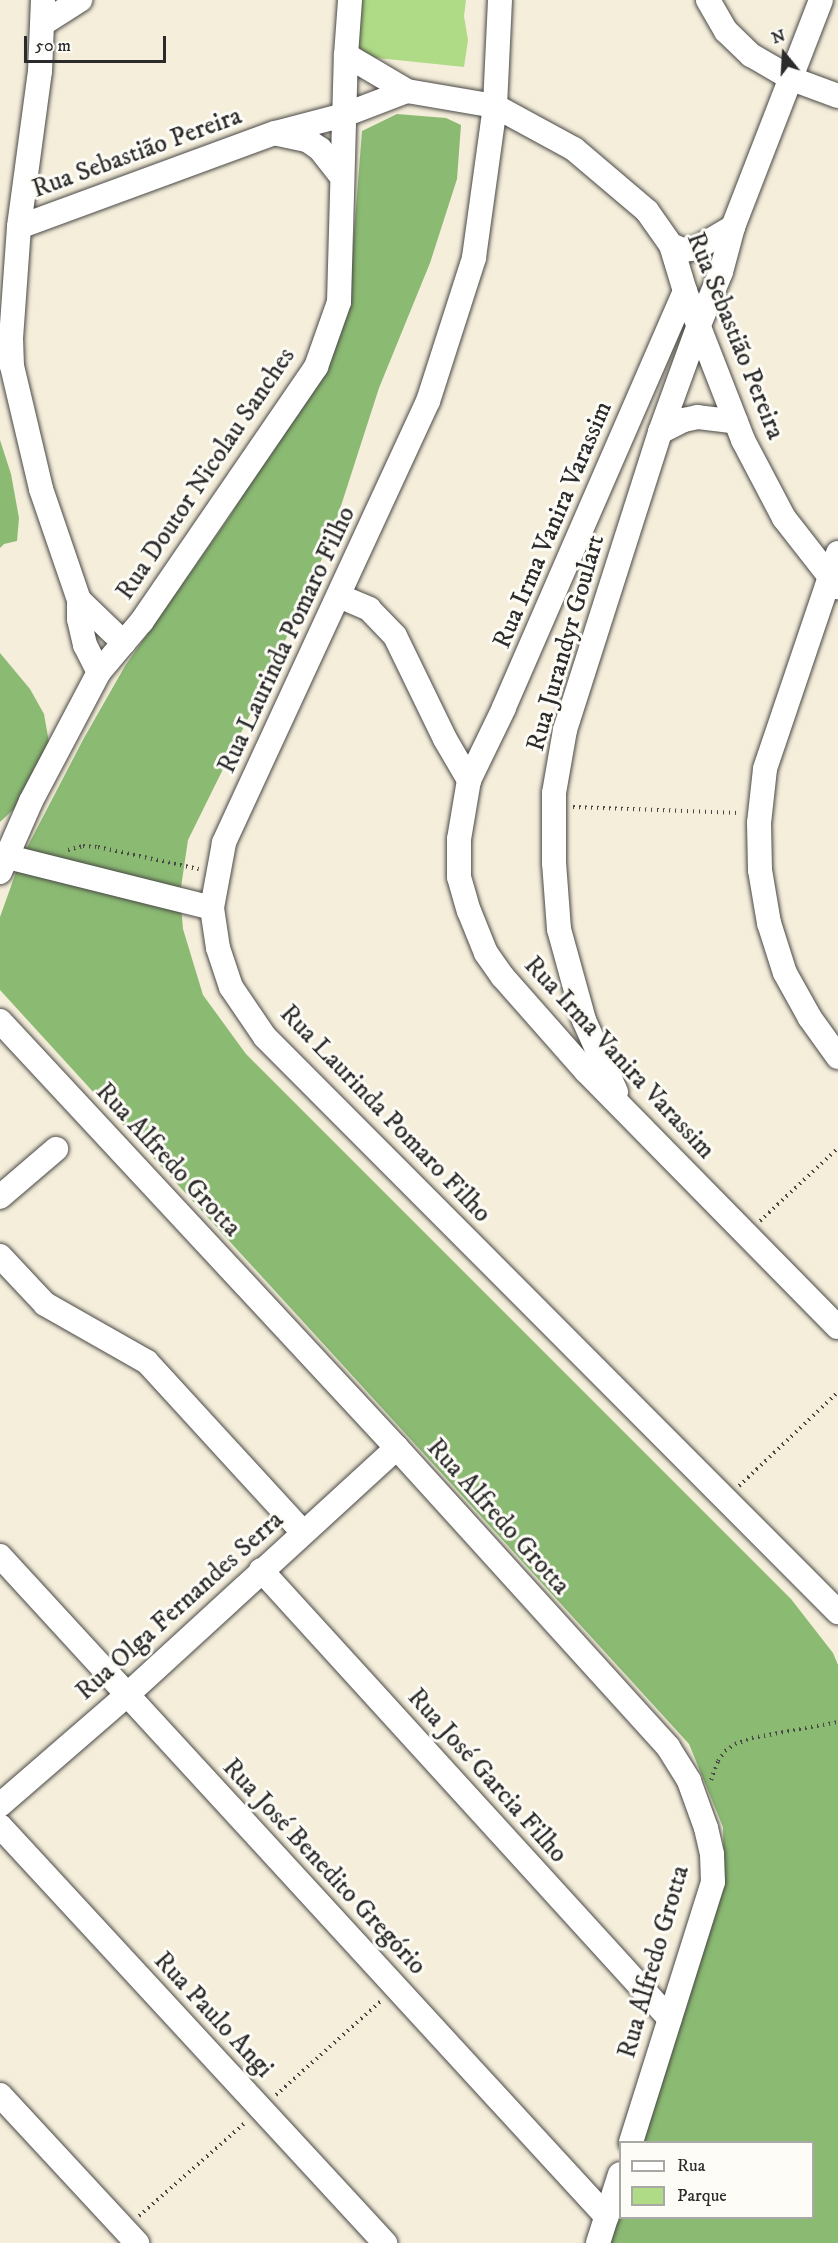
<!DOCTYPE html>
<meta charset="utf-8">
<style>
body{margin:0}
#map{position:relative;width:838px;height:2243px;overflow:hidden;background:#f5eedb;font-family:"IM FELL DW Pica",serif}
div>[style]{position:absolute}
.green>*{inset:0;background:#afda86}
.forest>*{inset:0;background:#8bba73}
.path>*{height:4px;margin-top:-2px;transform-origin:0;background:repeating-linear-gradient(90deg,#494845 0 1.5px,transparent 0 6px)}
.roads{filter:drop-shadow(0 0 2px #494845) drop-shadow(0 0 2px #494845)}
.minor>*{height:24px;margin:-12px;padding:0 12px;transform-origin:12px;border-radius:12px;background:#fff}
span{translate:-50% -50%;white-space:nowrap;text-align:center;line-height:1.15;-webkit-text-stroke:6px #fdfcf7;paint-order:stroke}
.street-label{font-size:26px;color:#2b2b2b}
.legend{position:absolute;left:619px;top:2141px;width:195px;height:78px;box-sizing:border-box;background:#fdfcf7;border:2px solid #a9a8a5;margin:0;padding:8px 10px;list-style:none;font-size:18px;color:#2b2b2b}
.legend li{display:flex;align-items:center;gap:12px;height:30px}
.legend b{width:30px;border:2px solid #a9a8a5}
.north{position:absolute;left:754px;top:24px;width:60px;height:60px;-webkit-text-stroke:4px #fdfcf7;paint-order:stroke;rotate:342deg;font-size:16px;font-weight:700;line-height:24px;text-align:center;color:#2b2b2b}
.north::after{content:'';display:block;margin:auto;width:21px;height:27px;background:#2b2b2b;clip-path:polygon(50% 0,100% 100%,50% 72%,0 100%)}
.scale{position:absolute;left:24px;top:36px;width:142px;height:27px;box-sizing:border-box;border:3px solid #2b2b2b;border-top:0;padding-left:8px;font-size:18px;line-height:21px;white-space:nowrap;color:#2b2b2b;-webkit-text-stroke:4px #fdfcf7;paint-order:stroke}
</style>
<div id="map">
<div class="green">
<div style="clip-path:polygon(354px 0,466px 0,464px 16px,468px 40px,464px 67px,368px 57px,350px 38px)"></div>
</div>
<div class="forest">
<div style="clip-path:polygon(397px 114px,446px 118px,461px 125px,457px 179px,430px 263px,379px 388px,329px 543px,270px 674px,188px 840px,180px 894px,183px 929px,203px 995px,246px 1054px,791px 1599px,833px 1653px,838px 1665px,838px 2243px,605px 2243px,620px 2191px,620px 2218px,812px 2218px,812px 2142px,635px 2142px,724px 1880px,723px 1827px,689px 1744px,0 990px,0 917px,20px 861px,84px 738px,125px 666px,228px 519px,322px 368px,350px 284px,362px 131px)"></div>
<div style="clip-path:polygon(0 440px,11px 474px,19px 518px,17px 541px,4px 544px,0 548px)"></div>
<div style="clip-path:polygon(0 653px,30px 689px,44px 714px,50px 748px,28px 796px,0 822px)"></div>
</div>
<div class="path">
<div style="left:573px;top:807px;width:167px;rotate:2.1deg"></div>
<div style="left:68px;top:850px;width:16px;rotate:-15deg"></div>
<div style="left:83px;top:846px;width:15px;rotate:4deg"></div>
<div style="left:98px;top:847px;width:103px;rotate:12.3deg"></div>
<div style="left:760px;top:1221px;width:107px;rotate:-43.1deg"></div>
<div style="left:739px;top:1486px;width:137px;rotate:-43.5deg"></div>
<div style="left:711px;top:1780px;width:20px;rotate:-70deg"></div>
<div style="left:718px;top:1761px;width:12px;rotate:-55deg"></div>
<div style="left:725px;top:1751px;width:12px;rotate:-35deg"></div>
<div style="left:735px;top:1744px;width:18px;rotate:-19deg"></div>
<div style="left:752px;top:1738px;width:87px;rotate:-10.5deg"></div>
<div style="left:276px;top:2095px;width:142px;rotate:-41.9deg"></div>
<div style="left:139px;top:2216px;width:142px;rotate:-41.3deg"></div>
</div>
<div class="roads">
<div class="minor">
<div style="left:43px;top:0;width:71px;rotate:92.4deg"></div>
<div style="left:40px;top:71px;width:157px;rotate:97.7deg"></div>
<div style="left:19px;top:227px;width:111px;rotate:94.1deg"></div>
<div style="left:11px;top:338px;width:28px;rotate:88deg"></div>
<div style="left:12px;top:366px;width:126px;rotate:76.7deg"></div>
<div style="left:41px;top:489px;width:117px;rotate:71.1deg"></div>
<div style="left:79px;top:600px;width:19px;rotate:90deg"></div>
<div style="left:79px;top:619px;width:27px;rotate:77deg"></div>
<div style="left:85px;top:645px;width:30px;rotate:63deg"></div>
<div style="left:500px;top:0;width:106px;rotate:92.7deg"></div>
<div style="left:495px;top:106px;width:153px;rotate:97.9deg"></div>
<div style="left:474px;top:258px;width:150px;rotate:107.8deg"></div>
<div style="left:428px;top:401px;width:487px;rotate:114.8deg"></div>
<div style="left:224px;top:843px;width:66px;rotate:100.5deg"></div>
<div style="left:212px;top:908px;width:40px;rotate:81.5deg"></div>
<div style="left:218px;top:948px;width:41px;rotate:71.6deg"></div>
<div style="left:231px;top:987px;width:60px;rotate:55.8deg"></div>
<div style="left:265px;top:1037px;width:812px;rotate:45.1deg"></div>
<div style="left:708px;top:0;width:36px;rotate:60deg"></div>
<div style="left:726px;top:31px;width:35px;rotate:44deg"></div>
<div style="left:751px;top:55px;width:48px;rotate:30.3deg"></div>
<div style="left:792px;top:79px;width:49px;rotate:20.3deg"></div>
<div style="left:44px;top:23px;width:43px;rotate:-32.6deg"></div>
<div style="left:346px;top:55px;width:71px;rotate:30.5deg"></div>
<div style="left:278px;top:134px;width:30px;rotate:12deg"></div>
<div style="left:307px;top:140px;width:16px;rotate:35deg"></div>
<div style="left:320px;top:149px;width:36px;rotate:52deg"></div>
<div style="left:19px;top:227px;width:273px;rotate:-20.2deg"></div>
<div style="left:275px;top:133px;width:71px;rotate:-14.6deg"></div>
<div style="left:344px;top:115px;width:67px;rotate:-20.9deg"></div>
<div style="left:407px;top:91px;width:89px;rotate:9.7deg"></div>
<div style="left:495px;top:106px;width:90px;rotate:28.6deg"></div>
<div style="left:574px;top:149px;width:96px;rotate:40.3deg"></div>
<div style="left:647px;top:211px;width:42px;rotate:54.8deg"></div>
<div style="left:671px;top:245px;width:48px;rotate:73.1deg"></div>
<div style="left:685px;top:291px;width:160px;rotate:68.7deg"></div>
<div style="left:743px;top:440px;width:88px;rotate:62.3deg"></div>
<div style="left:784px;top:518px;width:88px;rotate:52deg"></div>
<div style="left:671px;top:245px;width:13px;rotate:23deg"></div>
<div style="left:683px;top:250px;width:14px;rotate:-8deg"></div>
<div style="left:697px;top:248px;width:42px;rotate:-30.3deg"></div>
<div style="left:685px;top:291px;width:455px;rotate:113.5deg"></div>
<div style="left:504px;top:708px;width:80px;rotate:115.9deg"></div>
<div style="left:469px;top:780px;width:60px;rotate:99.6deg"></div>
<div style="left:459px;top:839px;width:38px;rotate:90deg"></div>
<div style="left:459px;top:877px;width:35px;rotate:74deg"></div>
<div style="left:469px;top:911px;width:45px;rotate:68deg"></div>
<div style="left:486px;top:953px;width:29px;rotate:55deg"></div>
<div style="left:503px;top:977px;width:125px;rotate:48.6deg"></div>
<div style="left:586px;top:1071px;width:359px;rotate:45.5deg"></div>
<div style="left:660px;top:432px;width:27px;rotate:-27deg"></div>
<div style="left:684px;top:420px;width:14px;rotate:-12deg"></div>
<div style="left:698px;top:417px;width:38px;rotate:7deg"></div>
<div style="left:838px;top:553px;width:228px;rotate:108.7deg"></div>
<div style="left:765px;top:769px;width:54px;rotate:96.3deg"></div>
<div style="left:759px;top:823px;width:47px;rotate:88.8deg"></div>
<div style="left:760px;top:870px;width:54px;rotate:80.4deg"></div>
<div style="left:769px;top:923px;width:52px;rotate:72.3deg"></div>
<div style="left:785px;top:973px;width:51px;rotate:60.9deg"></div>
<div style="left:810px;top:1018px;width:48px;rotate:54.3deg"></div>
<div style="left:339px;top:596px;width:33px;rotate:23deg"></div>
<div style="left:369px;top:609px;width:37px;rotate:46deg"></div>
<div style="left:395px;top:636px;width:114px;rotate:64.1deg"></div>
<div style="left:445px;top:739px;width:48px;rotate:59.7deg"></div>
<div style="left:79px;top:600px;width:62px;rotate:43.7deg"></div>
<div style="left:8px;top:857px;width:210px;rotate:14deg"></div>
<div style="left:0;top:872px;width:77px;rotate:-66.4deg"></div>
<div style="left:31px;top:801px;width:146px;rotate:-62.2deg"></div>
<div style="left:99px;top:672px;width:67px;rotate:-49.9deg"></div>
<div style="left:142px;top:621px;width:308px;rotate:-55.6deg"></div>
<div style="left:316px;top:367px;width:69px;rotate:-70.5deg"></div>
<div style="left:339px;top:302px;width:247px;rotate:-88.4deg"></div>
<div style="left:346px;top:55px;width:55px;rotate:-85.8deg"></div>
<div style="left:0;top:1021px;width:583px;rotate:47.09deg"></div>
<div style="left:397px;top:1448px;width:404px;rotate:47.8deg"></div>
<div style="left:668px;top:1747px;width:40px;rotate:58deg"></div>
<div style="left:689px;top:1781px;width:50px;rotate:70.1deg"></div>
<div style="left:706px;top:1828px;width:27px;rotate:77deg"></div>
<div style="left:712px;top:1854px;width:28px;rotate:88deg"></div>
<div style="left:713px;top:1882px;width:273px;rotate:107.5deg"></div>
<div style="left:616px;top:1092px;width:79px;rotate:-114deg"></div>
<div style="left:584px;top:1020px;width:94px;rotate:-105.4deg"></div>
<div style="left:559px;top:929px;width:66px;rotate:-94.3deg"></div>
<div style="left:554px;top:863px;width:70px;rotate:-90deg"></div>
<div style="left:554px;top:793px;width:64px;rotate:-80.1deg"></div>
<div style="left:565px;top:730px;width:313px;rotate:-72.3deg"></div>
<div style="left:660px;top:432px;width:114px;rotate:-70deg"></div>
<div style="left:699px;top:325px;width:57px;rotate:-67.5deg"></div>
<div style="left:721px;top:272px;width:47px;rotate:-75.1deg"></div>
<div style="left:733px;top:227px;width:243px;rotate:-68.8deg"></div>
<div style="left:0;top:1197px;width:74px;rotate:-40.6deg"></div>
<div style="left:0;top:1256px;width:66px;rotate:46.8deg"></div>
<div style="left:45px;top:1304px;width:117px;rotate:29.6deg"></div>
<div style="left:147px;top:1362px;width:231px;rotate:47.5deg"></div>
<div style="left:0;top:1556px;width:897px;rotate:47.44deg"></div>
<div style="left:261px;top:1570px;width:607px;rotate:47.67deg"></div>
<div style="left:0;top:1805px;width:168px;rotate:-40.9deg"></div>
<div style="left:127px;top:1695px;width:366px;rotate:-42.5deg"></div>
<div style="left:0;top:1826px;width:568px;rotate:47.28deg"></div>
<div style="left:0;top:2095px;width:202px;rotate:47.2deg"></div>
<div style="left:598px;top:2243px;width:72px;rotate:-72.3deg"></div>
</div>
</div>
<div class="street-label">
<span style="left:137px;top:153px;rotate:-20deg">Rua Sebastião Pereira</span>
<span style="left:735px;top:336px;rotate:68deg">Rua Sebastião Pereira</span>
<span style="left:206px;top:474px;rotate:-56deg">Rua Doutor Nicolau Sanches</span>
<span style="left:553px;top:525px;rotate:-67deg">Rua Irma Vanira Varassim</span>
<span style="left:287px;top:640px;rotate:-65deg">Rua Laurinda Pomaro Filho</span>
<span style="left:566px;top:643px;rotate:-74deg">Rua Jurandyr Goulart</span>
<span style="left:619px;top:1058px;rotate:47deg">Rua Irma Vanira Varassim</span>
<span style="left:385px;top:1114px;rotate:46deg">Rua Laurinda Pomaro Filho</span>
<span style="left:168px;top:1160px;rotate:47deg">Rua Alfredo Grotta</span>
<span style="left:498px;top:1517px;rotate:48deg">Rua Alfredo Grotta</span>
<span style="left:180px;top:1606px;rotate:-42deg">Rua Olga Fernandes Serra</span>
<span style="left:487px;top:1776px;rotate:48deg">Rua José Garcia Filho</span>
<span style="left:324px;top:1867px;rotate:47deg">Rua José Benedito Gregório</span>
<span style="left:654px;top:1962px;rotate:-74deg">Rua Alfredo Grotta</span>
<span style="left:213px;top:2015px;rotate:47deg">Rua Paulo Angi</span>
</div>
<ul class="legend">
<li><b style="height:8px;background:#fff"></b>Rua</li>
<li><b style="height:16px;background:#afda86"></b>Parque</li>
</ul>
<div class="north">N</div>
<div class="scale">50 m</div>
</div>
